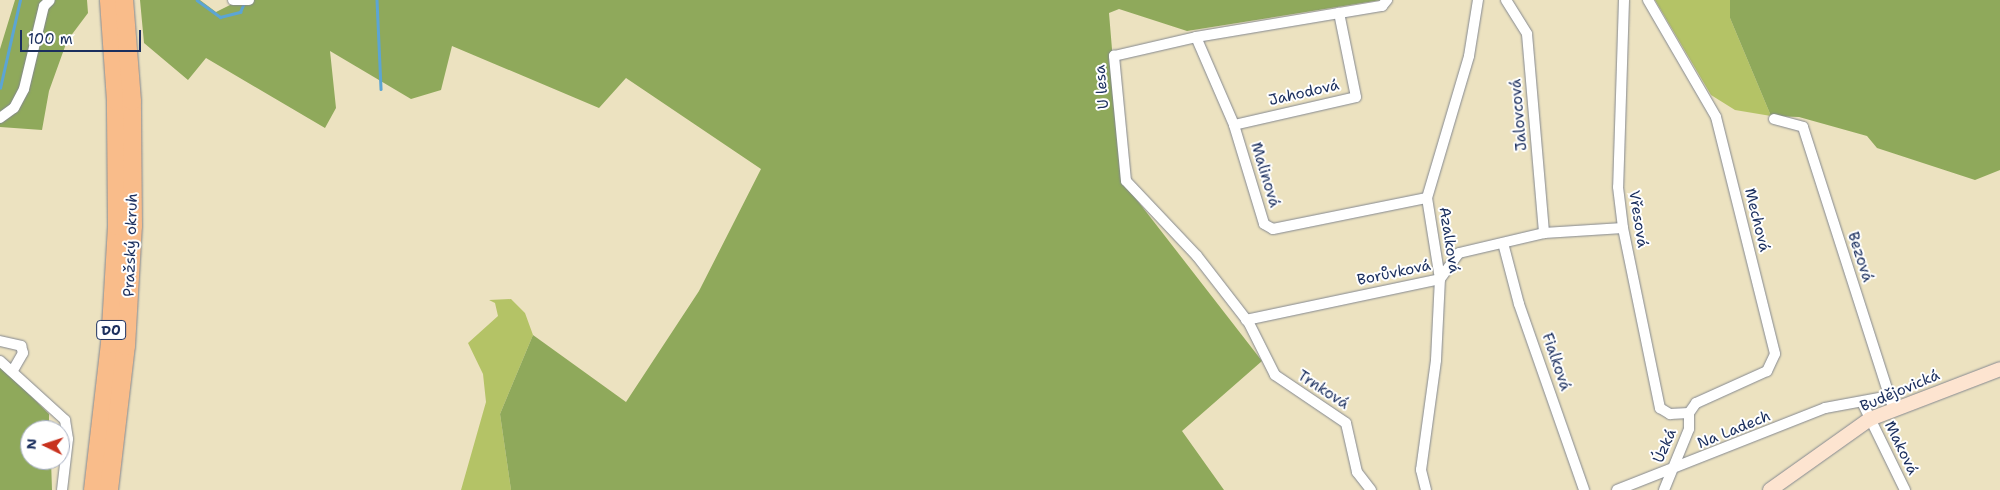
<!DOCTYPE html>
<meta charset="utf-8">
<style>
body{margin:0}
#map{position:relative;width:2000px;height:490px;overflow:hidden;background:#ece2c0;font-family:"Shantell Sans",sans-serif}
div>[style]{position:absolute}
.green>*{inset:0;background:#b4c366}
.forest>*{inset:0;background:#8fa95b}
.stream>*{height:2.5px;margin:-1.25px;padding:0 1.25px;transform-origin:1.25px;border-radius:1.25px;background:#5ca5d3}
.roads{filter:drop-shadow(0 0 1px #84888f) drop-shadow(0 0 1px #84888f)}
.street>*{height:10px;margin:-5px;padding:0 5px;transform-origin:5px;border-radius:5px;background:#fff}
.secondary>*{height:14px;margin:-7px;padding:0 7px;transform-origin:7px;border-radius:7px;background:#fde4d0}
.highway>*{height:18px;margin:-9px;padding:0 9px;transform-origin:9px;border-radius:9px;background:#f9bc8a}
span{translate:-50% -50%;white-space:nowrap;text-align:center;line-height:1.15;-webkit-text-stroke:4px #fff;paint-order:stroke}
.shield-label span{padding:1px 4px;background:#fff;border:1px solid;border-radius:4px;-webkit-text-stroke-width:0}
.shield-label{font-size:14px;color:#1b2f5e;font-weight:700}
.street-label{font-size:15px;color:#1b2f5e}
.north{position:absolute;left:20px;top:420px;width:50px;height:50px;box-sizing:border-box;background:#fff;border:1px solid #a4acbf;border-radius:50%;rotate:274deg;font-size:14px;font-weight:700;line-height:20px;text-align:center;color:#1b2f5e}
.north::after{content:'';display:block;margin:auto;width:18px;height:22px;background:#c8321e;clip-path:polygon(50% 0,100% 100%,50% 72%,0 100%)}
.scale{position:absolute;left:20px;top:30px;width:121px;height:22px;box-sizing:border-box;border:2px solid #1b2f5e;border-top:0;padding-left:6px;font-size:15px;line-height:18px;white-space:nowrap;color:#1b2f5e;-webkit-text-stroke:4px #fff;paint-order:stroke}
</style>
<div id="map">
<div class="green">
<div style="clip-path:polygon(1655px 0,1730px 0,1730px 18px,1771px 116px,1735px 110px,1711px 95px)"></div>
<div style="clip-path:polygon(511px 299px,525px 313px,533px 335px,500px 414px,511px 490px,461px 490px,486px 402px,483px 374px,468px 343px,498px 316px,495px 303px,489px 300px)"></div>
</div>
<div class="forest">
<div style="clip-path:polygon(15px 0,87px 0,88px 13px,67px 41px,49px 91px,42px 130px,0 127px,0 49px)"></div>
<div style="clip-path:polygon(140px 0,200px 0,216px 12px,240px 0,1381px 0,1187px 31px,1119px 9px,1109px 13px,1123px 182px,1262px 361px,1182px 431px,1224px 490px,511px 490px,500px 414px,533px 335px,626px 402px,699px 291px,761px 169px,626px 78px,599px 108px,452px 46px,441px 90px,411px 99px,330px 51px,336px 108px,325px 128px,206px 58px,188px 80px,144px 43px)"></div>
<div style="clip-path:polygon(1730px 0,2000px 0,2000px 170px,1975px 180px,1877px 148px,1867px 136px,1799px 117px,1771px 116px,1730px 18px)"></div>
<div style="clip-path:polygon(0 365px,49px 414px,49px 430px,30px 430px,30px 460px,51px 460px,52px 490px,0 490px)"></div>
</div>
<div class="stream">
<div style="left:197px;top:0;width:29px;rotate:36deg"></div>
<div style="left:220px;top:17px;width:21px;rotate:-14deg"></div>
<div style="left:240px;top:12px;width:10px;rotate:-66deg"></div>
<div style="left:377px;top:0;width:89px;rotate:87.4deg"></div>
<div style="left:0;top:88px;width:90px;rotate:-77.2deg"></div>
</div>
<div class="roads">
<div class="street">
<div style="left:233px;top:0;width:16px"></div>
<div style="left:1506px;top:0;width:40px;rotate:58deg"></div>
<div style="left:1527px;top:34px;width:200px;rotate:85.1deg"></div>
<div style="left:1624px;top:0;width:187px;rotate:91.8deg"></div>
<div style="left:1618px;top:187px;width:41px;rotate:83deg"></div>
<div style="left:1623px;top:228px;width:184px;rotate:78.4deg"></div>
<div style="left:1660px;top:408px;width:12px;rotate:31deg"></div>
<div style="left:1670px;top:414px;width:19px;rotate:-3deg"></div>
<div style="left:1648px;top:0;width:135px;rotate:59.8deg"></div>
<div style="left:1716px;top:117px;width:244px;rotate:76deg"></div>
<div style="left:1775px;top:354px;width:19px;rotate:115deg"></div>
<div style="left:1767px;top:371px;width:78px;rotate:155.7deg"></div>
<div style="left:1696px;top:403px;width:12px;rotate:125deg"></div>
<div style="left:1196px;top:37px;width:96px;rotate:66.6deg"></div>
<div style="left:1234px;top:125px;width:103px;rotate:73.1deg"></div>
<div style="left:1264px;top:224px;width:10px;rotate:29deg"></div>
<div style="left:1273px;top:229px;width:157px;rotate:-11.4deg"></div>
<div style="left:0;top:118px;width:17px;rotate:-36deg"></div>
<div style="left:14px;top:108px;width:21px;rotate:-62deg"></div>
<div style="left:24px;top:89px;width:85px;rotate:-76.5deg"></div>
<div style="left:44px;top:6px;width:8px;rotate:-45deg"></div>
<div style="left:1774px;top:119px;width:30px;rotate:15deg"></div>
<div style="left:1803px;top:127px;width:295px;rotate:72.2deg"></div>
<div style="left:1234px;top:125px;width:125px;rotate:-12.9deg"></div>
<div style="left:1356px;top:97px;width:86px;rotate:-101.4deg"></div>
<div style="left:1503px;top:243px;width:63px;rotate:75.3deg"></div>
<div style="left:1519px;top:304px;width:197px;rotate:70.7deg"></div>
<div style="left:1246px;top:320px;width:198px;rotate:-11.9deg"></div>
<div style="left:1440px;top:279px;width:32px;rotate:-54deg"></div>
<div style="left:1459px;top:253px;width:87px;rotate:-13.2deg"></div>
<div style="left:1544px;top:233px;width:79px;rotate:-3.6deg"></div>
<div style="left:0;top:341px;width:22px;rotate:13deg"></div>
<div style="left:21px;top:346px;width:7px;rotate:74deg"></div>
<div style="left:23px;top:353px;width:20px;rotate:120deg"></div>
<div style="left:0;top:361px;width:88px;rotate:42.2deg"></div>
<div style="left:65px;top:420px;width:19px;rotate:81deg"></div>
<div style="left:68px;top:439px;width:51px;rotate:96.7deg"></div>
<div style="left:1863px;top:404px;width:96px;rotate:64deg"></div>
<div style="left:1371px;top:490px;width:23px;rotate:-128deg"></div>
<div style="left:1357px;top:472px;width:50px;rotate:-102.7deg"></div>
<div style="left:1346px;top:423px;width:86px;rotate:-145.9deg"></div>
<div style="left:1275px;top:375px;width:58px;rotate:-116.6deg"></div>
<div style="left:1249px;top:323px;width:85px;rotate:-127.8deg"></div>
<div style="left:1197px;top:256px;width:103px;rotate:-133.4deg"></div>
<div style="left:1126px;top:181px;width:126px;rotate:-95.5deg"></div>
<div style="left:1114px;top:56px;width:84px;rotate:-13deg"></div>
<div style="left:1196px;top:37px;width:189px;rotate:-9.5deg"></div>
<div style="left:1382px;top:6px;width:8px;rotate:-50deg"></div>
<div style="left:1426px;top:490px;width:21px;rotate:-104deg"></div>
<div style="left:1421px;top:470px;width:111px;rotate:-82.2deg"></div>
<div style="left:1436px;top:360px;width:81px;rotate:-87.2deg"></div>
<div style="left:1440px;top:279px;width:82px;rotate:-99.1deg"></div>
<div style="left:1427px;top:198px;width:148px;rotate:-73.5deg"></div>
<div style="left:1469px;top:56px;width:57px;rotate:-80.9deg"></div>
<div style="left:1617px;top:490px;width:224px;rotate:-21.5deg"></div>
<div style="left:1825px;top:408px;width:66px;rotate:-10.5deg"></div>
<div style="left:1664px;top:490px;width:66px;rotate:-67.7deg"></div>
<div style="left:1689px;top:429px;width:16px;rotate:-90deg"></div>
</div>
<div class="secondary">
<div style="left:1770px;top:490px;width:123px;rotate:-35.4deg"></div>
<div style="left:1870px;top:419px;width:139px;rotate:-21deg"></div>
</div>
<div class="highway">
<div style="left:93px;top:490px;width:147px;rotate:-83.4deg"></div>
<div style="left:110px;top:344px;width:118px;rotate:-86.6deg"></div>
<div style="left:117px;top:226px;width:125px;rotate:-90.5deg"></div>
<div style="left:116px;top:101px;width:101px;rotate:-94deg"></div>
<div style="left:109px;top:490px;width:145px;rotate:-83.3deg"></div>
<div style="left:126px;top:346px;width:120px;rotate:-86.7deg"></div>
<div style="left:133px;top:226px;width:125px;rotate:-90.5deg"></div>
<div style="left:132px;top:101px;width:101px;rotate:-94.5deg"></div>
</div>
</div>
<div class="shield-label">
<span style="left:111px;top:330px">D0</span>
</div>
<div class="street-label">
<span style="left:1102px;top:87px;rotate:-95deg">U lesa</span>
<span style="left:1304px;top:93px;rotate:-13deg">Jahodová</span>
<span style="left:1519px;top:115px;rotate:-95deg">Jalovcová</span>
<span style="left:1265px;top:175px;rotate:73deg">Malinová</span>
<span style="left:1638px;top:219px;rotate:81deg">Vřesová</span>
<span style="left:1757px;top:220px;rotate:76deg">Mechová</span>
<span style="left:1449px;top:240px;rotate:81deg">Azalková</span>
<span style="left:131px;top:245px;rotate:-88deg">Pražský okruh</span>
<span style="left:1860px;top:257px;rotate:72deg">Bezová</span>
<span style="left:1394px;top:273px;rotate:-12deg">Borůvková</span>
<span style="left:1556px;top:362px;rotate:71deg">Fialková</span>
<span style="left:1323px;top:390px;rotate:33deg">Trnková</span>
<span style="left:1900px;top:391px;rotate:-23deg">Budějovická</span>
<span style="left:1734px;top:430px;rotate:-22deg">Na Ladech</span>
<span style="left:1665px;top:446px;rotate:-66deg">Úzká</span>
<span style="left:1901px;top:448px;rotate:64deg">Maková</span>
</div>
<div class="north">N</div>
<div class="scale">100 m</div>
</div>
